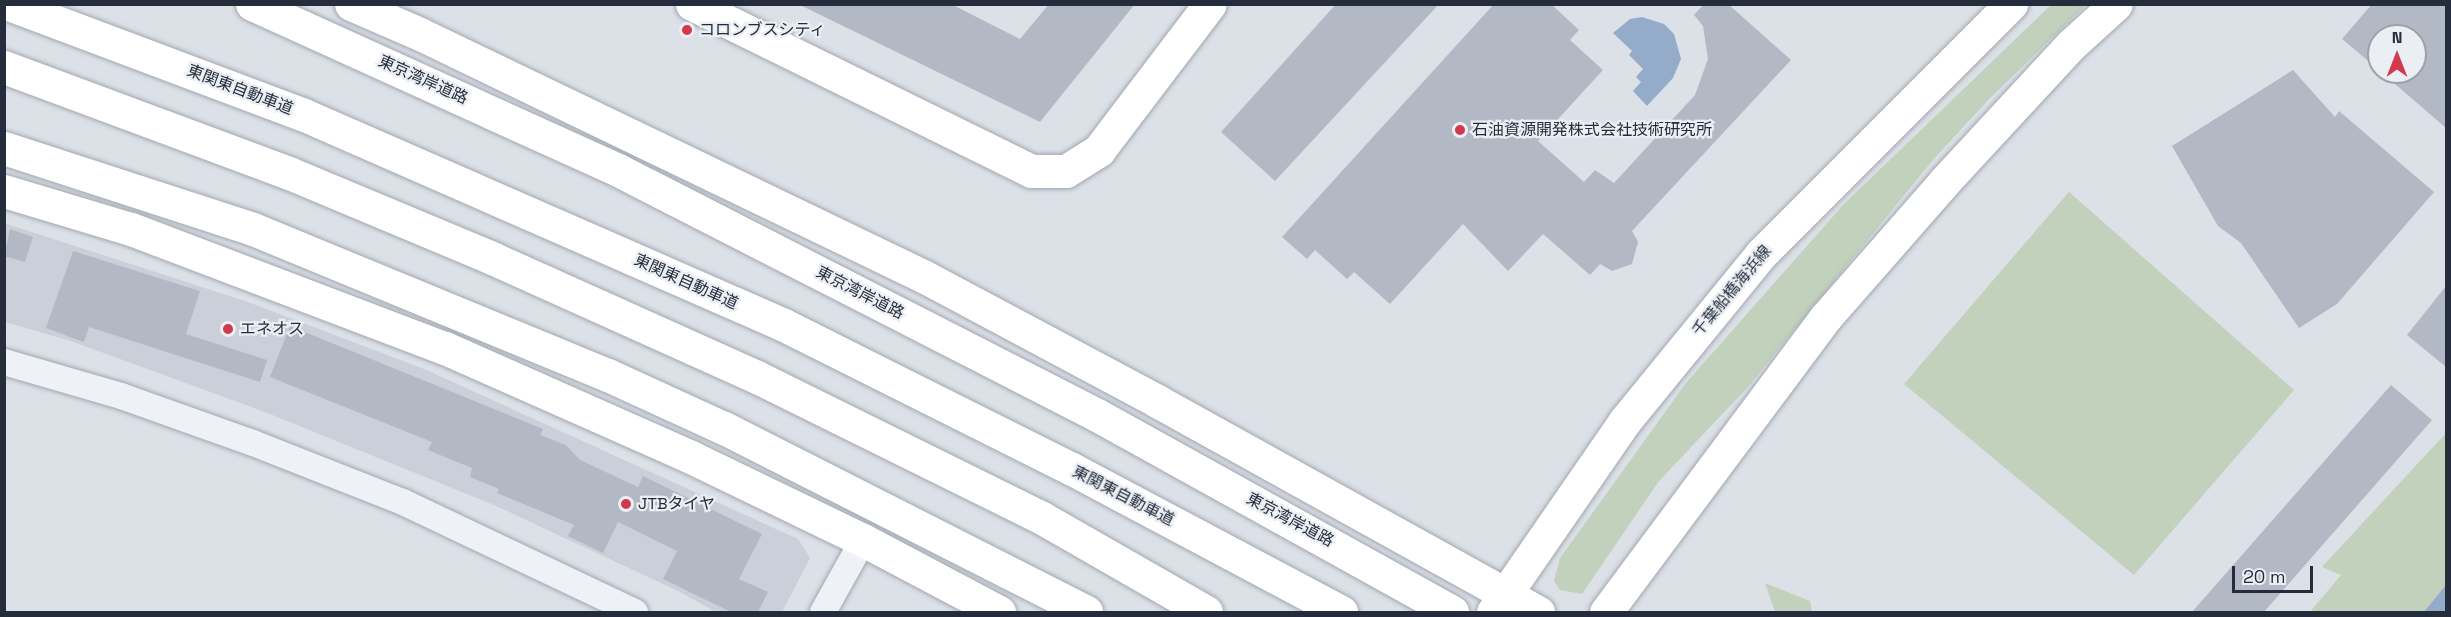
<!DOCTYPE html>
<meta charset="utf-8">
<style>
body{margin:0}
#map{position:relative;width:2451px;height:617px;overflow:hidden;background:#dce0e7;font-family:"Space Grotesk","Noto Sans JP",sans-serif}
div>[style]{position:absolute}
.built>*{inset:0;background:#cacfd9}
.green>*{inset:0;background:#c1d1bc}
.water>*{inset:0;background:#94acc9}
.building>*{inset:0;background:#b3b9c4}
.roads{filter:drop-shadow(0 0 2px #a1a7b1) drop-shadow(0 0 2px #a1a7b1)}
.street>*{height:26px;margin:-13px;padding:0 13px;transform-origin:13px;border-radius:13px;background:#eef1f5}
.secondary>*{height:33px;margin:-16.5px;padding:0 16.5px;transform-origin:16.5px;border-radius:16.5px;background:#fff}
.primary>*{height:33px;margin:-16.5px;padding:0 16.5px;transform-origin:16.5px;border-radius:16.5px;background:#fff}
.highway>*{height:33px;margin:-16.5px;padding:0 16.5px;transform-origin:16.5px;border-radius:16.5px;background:#fff}
.dots>*{width:16px;height:16px;translate:-50% -50%;box-sizing:border-box;border:3px solid #ebeff4;border-radius:50%}
span{translate:-50% -50%;white-space:nowrap;text-align:center;line-height:1.15;-webkit-text-stroke:4.5px #ebeff4;paint-order:stroke}
.poi-label{font-size:16px;color:#252d3d}
.left{translate:0 -50%;text-align:left}
.street-label{font-size:16px;color:#252d3d}
.frame{position:absolute;inset:0;border:6px solid #252d3d;pointer-events:none}
.north{position:absolute;left:2367px;top:24px;width:60px;height:60px;box-sizing:border-box;background:#ebeff4;border:2px solid #9ca1ab;border-radius:50%;rotate:0deg;font-size:16px;font-weight:700;line-height:24px;text-align:center;color:#252d3d}
.north::after{content:'';display:block;margin:auto;width:21px;height:27px;background:#d3394c;clip-path:polygon(50% 0,100% 100%,50% 72%,0 100%)}
.scale{position:absolute;left:2232px;top:566px;width:81px;height:27px;box-sizing:border-box;border:3px solid #252d3d;border-top:0;padding-left:8px;font-size:18px;line-height:21px;white-space:nowrap;color:#252d3d;-webkit-text-stroke:4px #ebeff4;paint-order:stroke}
</style>
<div id="map">
<div class="built">
<div style="clip-path:polygon(4px 223px,248px 302px,424px 369px,798px 539px,810px 558px,782px 612px,716px 612px,680px 592px,494px 505px,270px 414px,71px 341px,5px 322px)"></div>
</div>
<div class="green">
<div style="clip-path:polygon(2051px 5px,2086px 5px,1990px 98px,1932px 161px,1747px 388px,1659px 481px,1582px 594px,1560px 590px,1554px 581px,1560px 558px,1686px 383px,1844px 204px)"></div>
<div style="clip-path:polygon(2069px 192px,2294px 390px,2134px 575px,1904px 384px)"></div>
<div style="clip-path:polygon(2446px 433px,2446px 612px,2310px 612px,2341px 575px,2322px 567px)"></div>
<div style="clip-path:polygon(1765px 583px,1810px 601px,1812px 612px,1775px 612px)"></div>
</div>
<div class="water">
<div style="clip-path:polygon(1642px 17px,1664px 24px,1674px 34px,1681px 59px,1673px 78px,1647px 106px,1633px 91px,1641px 82px,1636px 77px,1643px 69px,1629px 55px,1632px 51px,1613px 33px,1630px 19px)"></div>
<div style="clip-path:polygon(2446px 585px,2446px 612px,2424px 612px)"></div>
</div>
<div class="building">
<div style="clip-path:polygon(798px 4px,951px 4px,1020px 39px,1049px 4px,1135px 4px,1040px 122px)"></div>
<div style="clip-path:polygon(1336px 4px,1439px 4px,1275px 181px,1221px 132px)"></div>
<div style="clip-path:polygon(1494px 4px,1551px 4px,1579px 30px,1570px 40px,1603px 70px,1538px 141px,1584px 182px,1595px 170px,1614px 183px,1695px 95px,1708px 59px,1703px 26px,1694px 15px,1704px 4px,1728px 4px,1791px 60px,1632px 231px,1638px 242px,1632px 264px,1612px 271px,1600px 264px,1590px 275px,1543px 234px,1508px 271px,1463px 224px,1390px 304px,1354px 272px,1347px 279px,1315px 250px,1307px 259px,1282px 237px)"></div>
<div style="clip-path:polygon(2372px 4px,2446px 4px,2446px 128px,2381px 72px,2415px 72px,2415px 36px,2379px 36px,2379px 70px,2342px 39px)"></div>
<div style="clip-path:polygon(2293px 70px,2335px 117px,2339px 111px,2434px 192px,2337px 304px,2299px 328px,2241px 243px,2218px 226px,2172px 146px)"></div>
<div style="clip-path:polygon(10px 229px,33px 237px,25px 262px,4px 256px)"></div>
<div style="clip-path:polygon(73px 251px,200px 291px,186px 334px,267px 360px,260px 382px,89px 327px,84px 342px,46px 328px)"></div>
<div style="clip-path:polygon(2446px 286px,2446px 367px,2407px 335px)"></div>
<div style="clip-path:polygon(290px 326px,543px 429px,540px 435px,566px 445px,580px 460px,638px 487px,643px 476px,762px 534px,739px 579px,768px 592px,758px 612px,731px 612px,663px 579px,677px 551px,618px 522px,603px 553px,568px 536px,574px 525px,497px 493px,499px 489px,470px 477px,472px 468px,428px 450px,432px 442px,270px 377px)"></div>
<div style="clip-path:polygon(2391px 385px,2432px 420px,2264px 612px,2192px 612px)"></div>
</div>
<div class="roads">
<div class="street">
<div style="left:4px;top:362px;width:122px;rotate:16.2deg"></div>
<div style="left:121px;top:396px;width:140px;rotate:19.6deg"></div>
<div style="left:253px;top:443px;width:161px;rotate:21.5deg"></div>
<div style="left:403px;top:502px;width:257px;rotate:25.4deg"></div>
<div style="left:823px;top:612px;width:82px;rotate:-60.9deg"></div>
</div>
<div class="secondary">
<div style="left:692px;top:4px;width:378px;rotate:26.2deg"></div>
<div style="left:1031px;top:171px;width:35px"></div>
<div style="left:1066px;top:171px;width:39px;rotate:-32deg"></div>
<div style="left:1099px;top:150px;width:183px;rotate:-52.8deg"></div>
</div>
<div class="primary">
<div style="left:1493px;top:612px;width:231px;rotate:-55.4deg"></div>
<div style="left:1624px;top:422px;width:217px;rotate:-50.8deg"></div>
<div style="left:1761px;top:254px;width:354px;rotate:-45deg"></div>
<div style="left:1606px;top:612px;width:368px;rotate:-53.3deg"></div>
<div style="left:1826px;top:317px;width:179px;rotate:-48.8deg"></div>
<div style="left:1944px;top:182px;width:188px;rotate:-47.2deg"></div>
<div style="left:2072px;top:44px;width:59px;rotate:-42.3deg"></div>
</div>
<div class="highway">
<div style="left:9px;top:4px;width:313px;rotate:20.6deg"></div>
<div style="left:302px;top:114px;width:524px;rotate:23.63deg"></div>
<div style="left:782px;top:324px;width:324px;rotate:26.6deg"></div>
<div style="left:1072px;top:469px;width:305px;rotate:28deg"></div>
<div style="left:252px;top:4px;width:402px;rotate:24.4deg"></div>
<div style="left:618px;top:170px;width:538px;rotate:27.09deg"></div>
<div style="left:1097px;top:415px;width:406px;rotate:29deg"></div>
<div style="left:351px;top:4px;width:75px;rotate:23.5deg"></div>
<div style="left:420px;top:34px;width:560px;rotate:25.7deg"></div>
<div style="left:925px;top:277px;width:263px;rotate:28.1deg"></div>
<div style="left:1157px;top:401px;width:436px;rotate:29deg"></div>
<div style="left:4px;top:67px;width:304px;rotate:20.4deg"></div>
<div style="left:289px;top:173px;width:220px;rotate:22.7deg"></div>
<div style="left:492px;top:258px;width:290px;rotate:24.2deg"></div>
<div style="left:757px;top:377px;width:318px;rotate:26.3deg"></div>
<div style="left:1042px;top:518px;width:189px;rotate:29.8deg"></div>
<div style="left:4px;top:148px;width:262px;rotate:18deg"></div>
<div style="left:253px;top:229px;width:384px;rotate:22.4deg"></div>
<div style="left:608px;top:375px;width:128px;rotate:24.6deg"></div>
<div style="left:724px;top:428px;width:406px;rotate:26.9deg"></div>
<div style="left:4px;top:191px;width:133px;rotate:16.7deg"></div>
<div style="left:131px;top:229px;width:336px;rotate:20.8deg"></div>
<div style="left:445px;top:348px;width:269px;rotate:23.9deg"></div>
<div style="left:691px;top:457px;width:191px;rotate:25.8deg"></div>
<div style="left:863px;top:540px;width:154px;rotate:27.9deg"></div>
</div>
</div>
<div class="dots">
<div style="left:687px;top:30px;background:#d3394c"></div>
<div style="left:1460px;top:130px;background:#d3394c"></div>
<div style="left:228px;top:329px;background:#d3394c"></div>
<div style="left:626px;top:504px;background:#d3394c"></div>
</div>
<div class="poi-label">
<span class="left" style="left:699px;top:30px">コロンブスシティ</span>
<span class="left" style="left:1472px;top:130px">石油資源開発株式会社技術研究所</span>
<span class="left" style="left:240px;top:329px">エネオス</span>
<span class="left" style="left:638px;top:504px">JTBタイヤ</span>
</div>
<div class="street-label">
<span style="left:423px;top:80px;rotate:24deg">東京湾岸道路</span>
<span style="left:240px;top:90px;rotate:21deg">東関東自動車道</span>
<span style="left:686px;top:282px;rotate:24deg">東関東自動車道</span>
<span style="left:1732px;top:291px;rotate:-50deg">千葉船橋海浜線</span>
<span style="left:860px;top:293px;rotate:27deg">東京湾岸道路</span>
<span style="left:1123px;top:496px;rotate:27deg">東関東自動車道</span>
<span style="left:1290px;top:520px;rotate:28deg">東京湾岸道路</span>
</div>
<div class="frame"></div>
<div class="north">N</div>
<div class="scale">20 m</div>
</div>
